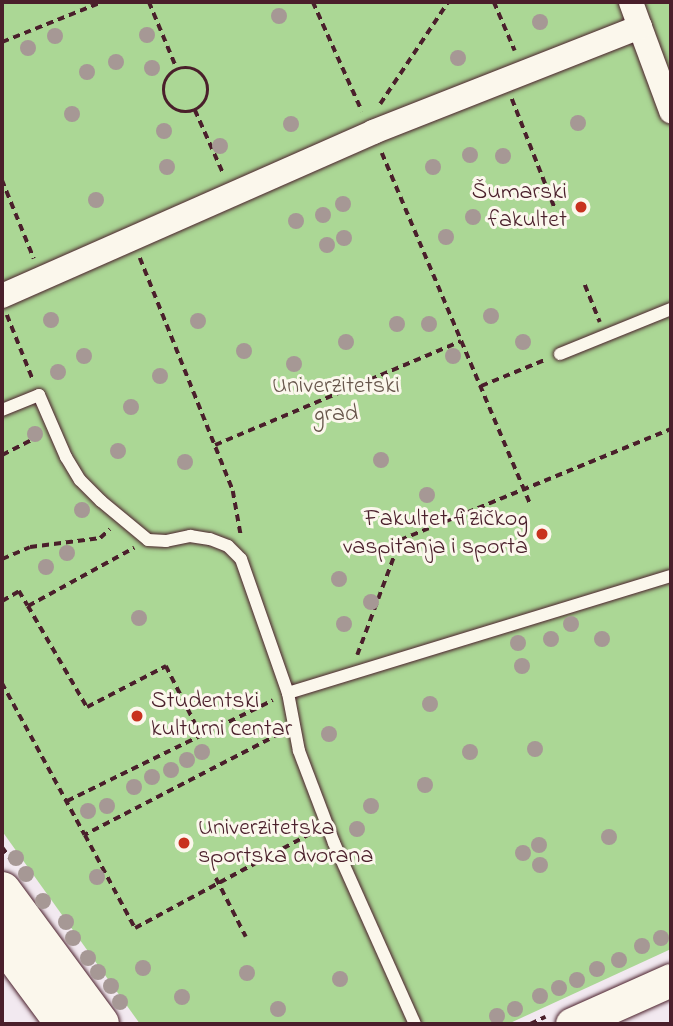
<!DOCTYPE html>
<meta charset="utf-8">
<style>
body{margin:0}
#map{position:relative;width:673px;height:1026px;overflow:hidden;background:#f2e9f0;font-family:"Indie Flower",sans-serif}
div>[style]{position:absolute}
.green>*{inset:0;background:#abd795}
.path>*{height:3.5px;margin-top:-1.75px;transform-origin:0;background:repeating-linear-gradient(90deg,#4a1f2b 0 7px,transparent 0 12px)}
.path>.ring{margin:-1.75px;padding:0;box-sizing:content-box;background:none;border:3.5px solid #4a1f2b;border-radius:50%}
.roads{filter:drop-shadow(0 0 2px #4a1f2b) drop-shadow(0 0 2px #4a1f2b)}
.lane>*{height:12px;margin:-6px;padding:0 6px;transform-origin:6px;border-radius:6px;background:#fbf7ec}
.street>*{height:24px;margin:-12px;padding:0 12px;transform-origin:12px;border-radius:12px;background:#fbf7ec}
.secondary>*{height:33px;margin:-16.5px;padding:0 16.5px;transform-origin:16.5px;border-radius:16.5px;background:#fbf7ec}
.primary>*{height:38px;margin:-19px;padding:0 19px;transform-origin:19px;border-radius:19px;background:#fbf7ec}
.trees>*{width:16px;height:16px;margin:-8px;border-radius:50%;background:#a69895}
.dots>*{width:19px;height:19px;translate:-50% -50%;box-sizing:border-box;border:4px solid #fbf7ec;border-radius:50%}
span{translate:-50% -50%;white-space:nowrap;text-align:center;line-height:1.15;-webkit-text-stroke:6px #fbf7ec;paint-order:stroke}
.poi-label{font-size:24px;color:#4a1f2b}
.right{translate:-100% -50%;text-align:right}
.left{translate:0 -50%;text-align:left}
.park-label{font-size:24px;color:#67564b}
.frame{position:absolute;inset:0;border:4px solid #4a1f2b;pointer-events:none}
</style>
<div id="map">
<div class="green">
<div style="clip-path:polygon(2px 2px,671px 2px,671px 949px,508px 1024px,140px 1024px,2px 831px)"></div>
</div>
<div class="path">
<div style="left:149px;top:2px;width:73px;rotate:67.3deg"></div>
<div style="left:313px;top:2px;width:120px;rotate:65.8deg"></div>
<div style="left:494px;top:2px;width:53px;rotate:66.8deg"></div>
<div style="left:2px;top:42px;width:108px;rotate:-21.8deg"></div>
<div class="ring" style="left:164px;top:68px;width:40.5px;height:40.5px"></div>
<div style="left:512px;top:99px;width:120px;rotate:68.6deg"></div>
<div style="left:380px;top:104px;width:123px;rotate:-56.3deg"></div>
<div style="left:195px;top:110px;width:71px;rotate:66deg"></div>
<div style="left:382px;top:153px;width:382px;rotate:67.1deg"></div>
<div style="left:2px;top:180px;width:85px;rotate:67.9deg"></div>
<div style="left:140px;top:258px;width:251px;rotate:68.2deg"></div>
<div style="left:233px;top:491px;width:46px;rotate:79.9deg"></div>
<div style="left:585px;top:285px;width:40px;rotate:68deg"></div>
<div style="left:7px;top:315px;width:70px;rotate:68.2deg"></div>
<div style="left:481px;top:386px;width:71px;rotate:-22.2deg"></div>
<div style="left:215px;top:445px;width:267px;rotate:-22.9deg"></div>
<div style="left:2px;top:455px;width:44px;rotate:-27.1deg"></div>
<div style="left:2px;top:559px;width:30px;rotate:-23deg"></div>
<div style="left:30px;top:547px;width:71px;rotate:-7.3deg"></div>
<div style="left:100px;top:538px;width:13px;rotate:-42deg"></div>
<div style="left:2px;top:601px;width:20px;rotate:-30deg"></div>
<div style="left:19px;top:591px;width:17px;rotate:59deg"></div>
<div style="left:28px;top:606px;width:121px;rotate:-28.7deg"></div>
<div style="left:28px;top:606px;width:117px;rotate:59.7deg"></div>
<div style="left:87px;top:707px;width:89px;rotate:-27.4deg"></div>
<div style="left:166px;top:666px;width:77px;rotate:63.1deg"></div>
<div style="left:357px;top:655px;width:123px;rotate:-69.5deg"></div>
<div style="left:400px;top:540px;width:293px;rotate:-22.3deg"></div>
<div style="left:2px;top:683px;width:173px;rotate:61.4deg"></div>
<div style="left:280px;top:734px;width:220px;rotate:152.6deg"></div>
<div style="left:85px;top:835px;width:106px;rotate:61.7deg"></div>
<div style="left:135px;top:928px;width:202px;rotate:-28.3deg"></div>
<div style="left:67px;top:801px;width:229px;rotate:-26.1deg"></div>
<div style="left:2px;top:847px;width:22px;rotate:54deg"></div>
<div style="left:216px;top:878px;width:66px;rotate:63deg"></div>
<div style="left:530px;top:1024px;width:17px;rotate:-25deg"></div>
</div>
<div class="roads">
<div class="lane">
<div style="left:560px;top:354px;width:120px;rotate:-22.1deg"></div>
<div style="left:2px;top:410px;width:40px;rotate:-22deg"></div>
<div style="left:39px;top:395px;width:68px;rotate:66.5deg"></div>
<div style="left:66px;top:457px;width:27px;rotate:59deg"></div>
<div style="left:80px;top:480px;width:30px;rotate:45deg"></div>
<div style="left:101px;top:501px;width:61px;rotate:39.7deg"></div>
<div style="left:148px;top:540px;width:18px;rotate:3deg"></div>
<div style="left:166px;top:541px;width:25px;rotate:-12deg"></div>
<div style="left:190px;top:536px;width:20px;rotate:9deg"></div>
<div style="left:210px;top:539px;width:19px;rotate:21deg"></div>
<div style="left:228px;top:546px;width:18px;rotate:45deg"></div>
<div style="left:241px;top:559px;width:142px;rotate:70.7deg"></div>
<div style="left:288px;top:693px;width:59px;rotate:79.3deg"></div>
<div style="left:299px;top:751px;width:98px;rotate:69.2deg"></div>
<div style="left:334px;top:843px;width:198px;rotate:65.9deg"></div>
<div style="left:288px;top:693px;width:400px;rotate:-17deg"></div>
</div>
<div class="street">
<div style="left:640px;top:27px;width:90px;rotate:69.7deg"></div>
<div style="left:2px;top:296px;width:406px;rotate:-23.8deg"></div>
<div style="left:373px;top:132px;width:287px;rotate:-21.5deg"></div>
<div style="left:640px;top:27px;width:27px;rotate:-110deg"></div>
</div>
<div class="secondary">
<div style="left:572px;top:1024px;width:108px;rotate:-24deg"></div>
</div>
<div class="primary">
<div style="left:2px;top:891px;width:165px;rotate:53.6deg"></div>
<div style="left:2px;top:939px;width:106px;rotate:53.5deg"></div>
</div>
</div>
<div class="trees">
<div style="left:279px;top:16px"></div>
<div style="left:540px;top:22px"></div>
<div style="left:147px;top:35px"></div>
<div style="left:55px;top:36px"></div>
<div style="left:28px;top:48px"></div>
<div style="left:458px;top:58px"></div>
<div style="left:116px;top:62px"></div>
<div style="left:152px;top:68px"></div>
<div style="left:87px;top:72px"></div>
<div style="left:72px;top:114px"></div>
<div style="left:578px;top:123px"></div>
<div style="left:291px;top:124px"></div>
<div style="left:164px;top:131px"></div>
<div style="left:220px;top:146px"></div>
<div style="left:470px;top:155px"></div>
<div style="left:503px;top:156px"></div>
<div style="left:167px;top:167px"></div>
<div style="left:433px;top:167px"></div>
<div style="left:96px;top:200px"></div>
<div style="left:343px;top:204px"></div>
<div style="left:323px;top:215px"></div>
<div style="left:473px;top:217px"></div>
<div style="left:296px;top:221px"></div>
<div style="left:446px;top:237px"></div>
<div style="left:344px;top:238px"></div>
<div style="left:327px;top:245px"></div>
<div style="left:491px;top:316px"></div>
<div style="left:51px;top:320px"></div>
<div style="left:198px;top:321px"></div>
<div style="left:397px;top:324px"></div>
<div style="left:429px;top:324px"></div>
<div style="left:346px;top:342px"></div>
<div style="left:523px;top:342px"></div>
<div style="left:244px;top:351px"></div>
<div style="left:84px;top:356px"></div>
<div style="left:453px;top:356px"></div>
<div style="left:294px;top:364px"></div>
<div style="left:58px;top:372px"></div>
<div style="left:160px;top:376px"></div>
<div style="left:131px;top:407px"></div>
<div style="left:35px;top:434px"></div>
<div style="left:118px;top:451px"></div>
<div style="left:381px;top:460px"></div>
<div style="left:185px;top:462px"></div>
<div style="left:427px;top:495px"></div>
<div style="left:82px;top:510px"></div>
<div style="left:67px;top:553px"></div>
<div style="left:46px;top:567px"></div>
<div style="left:339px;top:579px"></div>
<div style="left:371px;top:602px"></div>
<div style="left:139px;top:618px"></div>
<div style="left:344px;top:624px"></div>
<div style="left:571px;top:624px"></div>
<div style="left:551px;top:639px"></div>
<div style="left:602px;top:639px"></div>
<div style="left:518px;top:643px"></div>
<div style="left:522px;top:666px"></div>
<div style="left:430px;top:704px"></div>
<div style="left:329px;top:734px"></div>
<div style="left:535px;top:749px"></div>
<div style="left:202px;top:752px"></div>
<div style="left:470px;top:752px"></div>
<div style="left:187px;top:760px"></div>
<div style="left:171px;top:770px"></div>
<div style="left:152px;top:777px"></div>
<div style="left:425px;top:785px"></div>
<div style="left:134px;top:787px"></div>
<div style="left:107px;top:806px"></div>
<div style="left:371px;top:806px"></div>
<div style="left:88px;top:811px"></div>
<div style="left:357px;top:829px"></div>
<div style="left:609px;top:837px"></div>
<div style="left:539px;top:845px"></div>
<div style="left:523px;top:853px"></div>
<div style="left:16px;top:858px"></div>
<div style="left:540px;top:865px"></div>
<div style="left:26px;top:874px"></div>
<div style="left:97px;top:877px"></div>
<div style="left:43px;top:901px"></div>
<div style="left:66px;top:922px"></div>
<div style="left:73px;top:938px"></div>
<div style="left:661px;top:938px"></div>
<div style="left:642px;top:946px"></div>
<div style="left:88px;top:958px"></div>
<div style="left:619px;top:960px"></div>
<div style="left:143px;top:968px"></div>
<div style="left:597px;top:969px"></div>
<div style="left:98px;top:972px"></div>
<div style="left:247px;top:973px"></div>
<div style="left:340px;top:979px"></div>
<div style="left:577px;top:980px"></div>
<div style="left:111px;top:986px"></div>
<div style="left:559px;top:988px"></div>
<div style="left:540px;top:996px"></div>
<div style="left:182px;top:997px"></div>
<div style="left:120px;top:1002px"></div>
<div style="left:278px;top:1009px"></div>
<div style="left:515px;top:1009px"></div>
<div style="left:497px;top:1016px"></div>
</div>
<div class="dots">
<div style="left:581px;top:207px;background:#c8321e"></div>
<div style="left:542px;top:534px;background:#c8321e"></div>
<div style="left:137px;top:716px;background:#c8321e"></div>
<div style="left:184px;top:843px;background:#c8321e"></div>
</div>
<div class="poi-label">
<span class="right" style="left:567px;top:207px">Šumarski<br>fakultet</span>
<span class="right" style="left:528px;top:534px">Fakultet fizičkog<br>vaspitanja i sporta</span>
<span class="left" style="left:151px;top:716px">Studentski<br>kulturni centar</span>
<span class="left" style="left:198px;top:843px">Univerzitetska<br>sportska dvorana</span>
</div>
<div class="park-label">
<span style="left:336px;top:401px">Univerzitetski<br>grad</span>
</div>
<div class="frame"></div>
</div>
